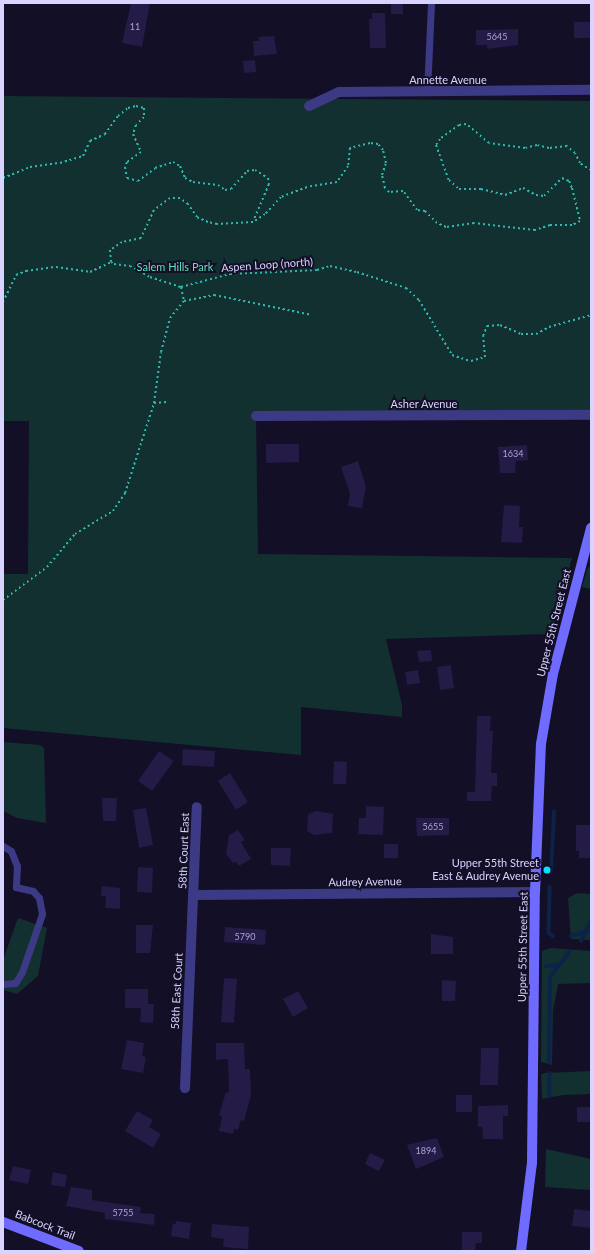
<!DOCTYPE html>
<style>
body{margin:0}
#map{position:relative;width:594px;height:1254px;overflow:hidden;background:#130f26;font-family:Lato,sans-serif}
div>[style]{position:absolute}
.green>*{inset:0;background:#12302f}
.stream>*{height:3.5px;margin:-1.75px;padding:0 1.75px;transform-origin:1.75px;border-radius:1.75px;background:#0c2248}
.building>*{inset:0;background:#241b47}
.path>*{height:2px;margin-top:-1px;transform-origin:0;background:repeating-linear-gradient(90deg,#2fb8b0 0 2px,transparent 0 5px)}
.lane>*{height:7px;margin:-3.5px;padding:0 3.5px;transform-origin:3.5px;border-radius:3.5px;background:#3d3a85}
.street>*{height:10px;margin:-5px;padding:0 5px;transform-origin:5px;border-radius:5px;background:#3d3a85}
.secondary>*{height:10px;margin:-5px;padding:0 5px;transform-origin:5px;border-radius:5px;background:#6f6bff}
.dots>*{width:11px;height:11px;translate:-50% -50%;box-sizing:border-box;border:2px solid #130f26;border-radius:50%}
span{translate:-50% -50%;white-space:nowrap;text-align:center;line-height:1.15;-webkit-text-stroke:4px #130f26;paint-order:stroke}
.number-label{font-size:9px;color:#aca6d1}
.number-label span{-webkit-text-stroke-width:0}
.street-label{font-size:11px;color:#d9d4ff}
.park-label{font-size:11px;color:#5fe0c0}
.poi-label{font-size:11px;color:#d9d4ff}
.right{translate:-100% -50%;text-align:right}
.frame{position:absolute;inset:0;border:4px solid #d9d4ff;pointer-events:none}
</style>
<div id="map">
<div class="green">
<div style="clip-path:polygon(3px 96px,591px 101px,591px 415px,256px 417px,258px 554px,572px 558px,551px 634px,386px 639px,402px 705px,402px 717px,301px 707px,301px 755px,3px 728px,3px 574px,28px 574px,29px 421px,3px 421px)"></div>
<div style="clip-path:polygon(588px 567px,591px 568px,591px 589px,582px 587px)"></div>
<div style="clip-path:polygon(3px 742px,40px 745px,44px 748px,46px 823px,17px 818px,3px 811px)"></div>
<div style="clip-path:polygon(577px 893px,591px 894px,591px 940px,571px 939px,568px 898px)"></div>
<div style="clip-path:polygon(18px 918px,47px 928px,38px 976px,17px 994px,3px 990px,3px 960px)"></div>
<div style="clip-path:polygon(551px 948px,591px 951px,591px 983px,558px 984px,553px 1011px,552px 1065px,541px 1062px,542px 951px)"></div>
<div style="clip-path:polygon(591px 1071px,591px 1094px,563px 1095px,542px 1099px,541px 1075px,544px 1073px)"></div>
<div style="clip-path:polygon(546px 1149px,591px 1159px,591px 1190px,545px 1187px)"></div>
</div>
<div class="stream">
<div style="left:551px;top:872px;width:60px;rotate:-87.1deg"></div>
<div style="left:550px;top:887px;width:46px;rotate:91.2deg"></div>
<div style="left:549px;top:933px;width:5px;rotate:37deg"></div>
<div style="left:571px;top:936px;width:17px;rotate:-17deg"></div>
<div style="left:581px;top:941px;width:22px;rotate:-63deg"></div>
<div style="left:546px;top:966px;width:11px;rotate:-5deg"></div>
<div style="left:549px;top:1063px;width:86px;rotate:-89.3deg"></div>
<div style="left:550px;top:977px;width:31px;rotate:-52deg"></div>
<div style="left:550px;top:1073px;width:23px;rotate:90deg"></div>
</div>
<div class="building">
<div style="clip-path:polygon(131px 3px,150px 3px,142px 47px,122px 43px)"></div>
<div style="clip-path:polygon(391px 3px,403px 3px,403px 14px,391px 14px)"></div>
<div style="clip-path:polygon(372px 13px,385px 13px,386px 48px,370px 48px,369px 19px,372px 19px)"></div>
<div style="clip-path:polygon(574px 22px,591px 22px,591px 38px,574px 38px)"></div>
<div style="clip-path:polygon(518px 29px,518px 45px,487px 49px,487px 45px,476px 45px,476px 30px)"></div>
<div style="clip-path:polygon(274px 36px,277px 54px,254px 56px,253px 41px,259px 41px,259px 37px)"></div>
<div style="clip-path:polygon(255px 60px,256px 72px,244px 73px,243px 61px)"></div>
<div style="clip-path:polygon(266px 444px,299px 444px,299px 462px,266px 463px)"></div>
<div style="clip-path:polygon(527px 445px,528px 460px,516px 461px,515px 473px,500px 473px,498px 447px)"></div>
<div style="clip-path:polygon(358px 461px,366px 487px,362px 508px,348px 506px,350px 493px,341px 467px)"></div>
<div style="clip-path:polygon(504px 505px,520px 506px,519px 527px,523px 527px,522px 543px,501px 542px)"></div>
<div style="clip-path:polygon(431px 650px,432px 661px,419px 662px,417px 651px)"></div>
<div style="clip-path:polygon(451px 665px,454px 688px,440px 690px,437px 667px)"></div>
<div style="clip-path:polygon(418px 670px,420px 683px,407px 685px,405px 672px)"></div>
<div style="clip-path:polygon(477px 716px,491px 716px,490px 731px,493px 731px,491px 773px,497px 773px,497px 786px,492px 786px,491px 801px,467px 801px,467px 792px,475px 792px)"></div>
<div style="clip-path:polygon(183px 749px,215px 751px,214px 767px,182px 765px)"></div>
<div style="clip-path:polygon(159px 751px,174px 761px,152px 791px,138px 781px)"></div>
<div style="clip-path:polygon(334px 761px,347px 762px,346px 784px,333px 784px)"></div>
<div style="clip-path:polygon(230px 773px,248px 802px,236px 810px,218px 781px)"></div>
<div style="clip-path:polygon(102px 798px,117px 798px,116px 821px,103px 821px)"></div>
<div style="clip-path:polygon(366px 806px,384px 807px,383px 835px,358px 834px,359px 818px,366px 818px)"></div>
<div style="clip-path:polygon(146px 808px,153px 845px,139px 848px,133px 810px)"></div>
<div style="clip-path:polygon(316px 811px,333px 814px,332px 833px,314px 835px,307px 831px,308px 814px)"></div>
<div style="clip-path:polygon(416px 818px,449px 818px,449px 835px,417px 836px)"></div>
<div style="clip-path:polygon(576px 825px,591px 825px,591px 858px,579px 858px,579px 851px,576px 851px)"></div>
<div style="clip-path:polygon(238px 830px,245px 840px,241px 842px,251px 859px,239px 866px,236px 862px,233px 863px,226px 854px,229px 835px)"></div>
<div style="clip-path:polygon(384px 844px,398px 844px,398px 858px,384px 858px)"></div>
<div style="clip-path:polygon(271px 848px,291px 848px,290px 866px,271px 865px)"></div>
<div style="clip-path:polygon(138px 867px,153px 868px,152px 893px,137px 892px)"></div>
<div style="clip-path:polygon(102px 886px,120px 888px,120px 909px,105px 908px,106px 896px,101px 896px)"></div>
<div style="clip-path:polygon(136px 925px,153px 925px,150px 953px,136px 953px)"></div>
<div style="clip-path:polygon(225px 927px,266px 930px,265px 945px,224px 942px)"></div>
<div style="clip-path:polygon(431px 934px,453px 937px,453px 954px,431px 954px)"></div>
<div style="clip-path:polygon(224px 978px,237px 979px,234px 1023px,221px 1022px)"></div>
<div style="clip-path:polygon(442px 980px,456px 981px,455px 1001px,442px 1001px)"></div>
<div style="clip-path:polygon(125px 989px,148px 989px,148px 1004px,154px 1004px,153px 1023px,140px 1022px,141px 1008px,125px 1008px)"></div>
<div style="clip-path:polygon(298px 991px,308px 1008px,293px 1017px,283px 999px)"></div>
<div style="clip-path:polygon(127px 1040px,144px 1043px,142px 1056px,146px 1057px,143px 1073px,121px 1069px)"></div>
<div style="clip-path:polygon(216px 1043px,244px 1043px,245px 1069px,250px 1069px,251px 1095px,244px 1121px,241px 1120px,238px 1130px,234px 1129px,233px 1134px,219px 1131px,222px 1116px,219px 1115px,226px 1092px,229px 1093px,228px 1059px,216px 1060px)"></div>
<div style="clip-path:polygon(481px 1048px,499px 1048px,498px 1085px,480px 1085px)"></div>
<div style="clip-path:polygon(456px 1095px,472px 1095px,472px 1112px,456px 1112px)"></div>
<div style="clip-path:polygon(508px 1105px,508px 1116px,503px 1116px,503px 1139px,483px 1139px,482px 1127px,478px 1127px,478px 1106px)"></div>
<div style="clip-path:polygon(577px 1107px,591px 1107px,591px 1122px,577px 1122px)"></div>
<div style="clip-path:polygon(137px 1111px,153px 1120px,149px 1127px,161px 1134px,153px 1148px,125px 1131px)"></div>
<div style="clip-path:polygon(437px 1138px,444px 1157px,416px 1169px,407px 1145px)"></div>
<div style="clip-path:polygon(370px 1153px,385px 1160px,379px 1171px,365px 1164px)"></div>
<div style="clip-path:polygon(13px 1166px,31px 1170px,28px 1184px,9px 1180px)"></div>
<div style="clip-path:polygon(53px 1172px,67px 1175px,65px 1187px,51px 1185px)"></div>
<div style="clip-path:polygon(71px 1187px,92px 1190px,92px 1200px,141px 1207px,140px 1213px,155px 1214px,154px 1225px,105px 1219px,105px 1213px,66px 1206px)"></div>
<div style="clip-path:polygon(574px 1209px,591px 1211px,590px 1228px,572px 1226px)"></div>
<div style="clip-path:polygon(176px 1221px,191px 1223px,189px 1239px,171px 1236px,173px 1223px,176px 1224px)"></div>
<div style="clip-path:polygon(212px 1224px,249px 1227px,248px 1249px,223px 1247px,224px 1239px,211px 1237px)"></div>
<div style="clip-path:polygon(462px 1232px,482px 1232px,482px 1243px,476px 1243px,475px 1251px,462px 1251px)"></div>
</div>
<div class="path">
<div style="left:591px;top:170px;width:13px;rotate:-148deg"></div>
<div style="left:580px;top:163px;width:11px;rotate:-117deg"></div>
<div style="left:575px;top:153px;width:11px;rotate:-139deg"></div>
<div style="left:567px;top:146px;width:18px;rotate:174deg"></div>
<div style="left:549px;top:148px;width:12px;rotate:-166deg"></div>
<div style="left:537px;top:145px;width:12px;rotate:166deg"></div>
<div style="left:525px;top:148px;width:36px;rotate:-172deg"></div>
<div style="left:489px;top:143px;width:30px;rotate:-140deg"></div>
<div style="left:466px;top:124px;width:7px;rotate:172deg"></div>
<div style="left:459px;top:125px;width:24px;rotate:144deg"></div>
<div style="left:440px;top:139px;width:7px;rotate:124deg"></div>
<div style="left:436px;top:145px;width:37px;rotate:70deg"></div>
<div style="left:449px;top:180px;width:13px;rotate:42deg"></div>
<div style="left:459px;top:189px;width:22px"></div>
<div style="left:481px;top:189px;width:25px;rotate:14deg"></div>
<div style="left:505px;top:195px;width:19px;rotate:-21deg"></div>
<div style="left:523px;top:188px;width:15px;rotate:28deg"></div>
<div style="left:536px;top:195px;width:8px;rotate:7deg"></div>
<div style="left:544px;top:196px;width:25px;rotate:-45deg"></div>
<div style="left:562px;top:178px;width:8px;rotate:23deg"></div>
<div style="left:569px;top:181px;width:8px;rotate:67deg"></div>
<div style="left:572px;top:188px;width:34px;rotate:76deg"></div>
<div style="left:580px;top:221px;width:9px;rotate:153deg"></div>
<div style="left:572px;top:225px;width:22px;rotate:180deg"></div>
<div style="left:550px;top:225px;width:16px;rotate:162deg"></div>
<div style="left:535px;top:230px;width:61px;rotate:-173.5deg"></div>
<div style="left:474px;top:223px;width:28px;rotate:172deg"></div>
<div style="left:446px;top:227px;width:10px;rotate:-156deg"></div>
<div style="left:437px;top:223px;width:17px;rotate:-135deg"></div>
<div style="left:425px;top:211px;width:8px;rotate:-173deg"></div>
<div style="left:417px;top:210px;width:24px;rotate:-126deg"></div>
<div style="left:403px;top:191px;width:14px;rotate:176deg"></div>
<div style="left:389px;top:192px;width:6px;rotate:-135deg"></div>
<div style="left:385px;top:188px;width:13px;rotate:-103deg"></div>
<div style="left:382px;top:175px;width:13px;rotate:-72deg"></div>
<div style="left:386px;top:163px;width:13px;rotate:-103deg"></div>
<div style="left:383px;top:150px;width:8px;rotate:-130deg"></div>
<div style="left:378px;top:144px;width:8px;rotate:-173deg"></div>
<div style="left:370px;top:143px;width:21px;rotate:166deg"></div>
<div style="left:350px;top:148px;width:18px;rotate:96deg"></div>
<div style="left:348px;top:166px;width:19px;rotate:125deg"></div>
<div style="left:337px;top:182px;width:30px;rotate:171deg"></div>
<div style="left:307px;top:187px;width:28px;rotate:159deg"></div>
<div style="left:281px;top:197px;width:23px;rotate:133deg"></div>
<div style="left:265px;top:214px;width:14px;rotate:146deg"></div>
<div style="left:253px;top:222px;width:36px;rotate:177deg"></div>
<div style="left:217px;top:224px;width:9px;rotate:-167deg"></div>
<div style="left:208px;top:222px;width:12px;rotate:-156deg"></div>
<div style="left:197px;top:217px;width:16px;rotate:-125deg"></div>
<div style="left:188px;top:204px;width:10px;rotate:-143deg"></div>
<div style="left:180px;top:198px;width:10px;rotate:180deg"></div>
<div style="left:170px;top:198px;width:20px;rotate:143deg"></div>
<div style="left:154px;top:210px;width:31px;rotate:115deg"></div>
<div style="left:141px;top:238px;width:19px;rotate:168deg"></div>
<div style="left:122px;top:242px;width:14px;rotate:146deg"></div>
<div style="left:110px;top:250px;width:12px;rotate:85deg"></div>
<div style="left:111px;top:262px;width:4px;rotate:34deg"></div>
<div style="left:114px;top:264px;width:16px;rotate:7deg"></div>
<div style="left:130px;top:266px;width:23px;rotate:29deg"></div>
<div style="left:150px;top:277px;width:33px;rotate:18deg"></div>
<div style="left:181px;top:287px;width:51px;rotate:-14.9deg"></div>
<div style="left:230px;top:274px;width:87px;rotate:-2.6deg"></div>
<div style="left:317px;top:270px;width:14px;rotate:-17deg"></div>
<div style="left:330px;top:266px;width:28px;rotate:13deg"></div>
<div style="left:357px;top:272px;width:52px;rotate:18.1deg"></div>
<div style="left:406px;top:288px;width:18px;rotate:43deg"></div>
<div style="left:419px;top:300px;width:64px;rotate:59deg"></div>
<div style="left:452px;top:355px;width:20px;rotate:18deg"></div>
<div style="left:471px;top:361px;width:15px;rotate:-16deg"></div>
<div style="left:485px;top:357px;width:21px;rotate:-95deg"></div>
<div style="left:483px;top:336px;width:11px;rotate:-68deg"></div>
<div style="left:487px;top:326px;width:13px;rotate:-4deg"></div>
<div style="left:500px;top:325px;width:23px;rotate:23deg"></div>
<div style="left:521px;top:334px;width:15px"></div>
<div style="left:536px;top:334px;width:15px;rotate:-28deg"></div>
<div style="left:549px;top:327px;width:44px;rotate:-15.9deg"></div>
<div style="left:3px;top:178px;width:29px;rotate:-22deg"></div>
<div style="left:30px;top:167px;width:30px;rotate:-8deg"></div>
<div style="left:60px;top:163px;width:24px;rotate:-17deg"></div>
<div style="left:83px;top:156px;width:17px;rotate:-65deg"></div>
<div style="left:90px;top:141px;width:17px;rotate:-25deg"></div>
<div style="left:105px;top:134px;width:22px;rotate:-54deg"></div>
<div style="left:118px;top:116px;width:13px;rotate:-39deg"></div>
<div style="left:128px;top:108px;width:8px;rotate:-14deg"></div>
<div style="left:136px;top:106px;width:8px;rotate:14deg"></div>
<div style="left:144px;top:108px;width:9px;rotate:90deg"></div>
<div style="left:144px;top:117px;width:11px;rotate:135deg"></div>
<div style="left:136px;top:125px;width:9px;rotate:108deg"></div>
<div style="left:133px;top:134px;width:20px;rotate:66deg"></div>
<div style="left:141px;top:152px;width:17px;rotate:144deg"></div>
<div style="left:127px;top:162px;width:5px;rotate:112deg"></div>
<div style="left:125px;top:167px;width:11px;rotate:80deg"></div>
<div style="left:127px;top:178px;width:11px;rotate:15deg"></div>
<div style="left:138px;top:181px;width:21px;rotate:-37deg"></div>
<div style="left:155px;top:168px;width:19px;rotate:-18deg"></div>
<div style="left:173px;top:162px;width:8px;rotate:30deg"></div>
<div style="left:180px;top:166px;width:13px;rotate:67deg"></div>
<div style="left:185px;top:178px;width:9px;rotate:27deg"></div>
<div style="left:193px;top:182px;width:25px;rotate:7deg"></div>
<div style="left:218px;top:185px;width:9px;rotate:36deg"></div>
<div style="left:225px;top:190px;width:6px;rotate:-9deg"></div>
<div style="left:231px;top:189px;width:24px;rotate:-48deg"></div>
<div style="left:247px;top:171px;width:8px;rotate:-7deg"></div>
<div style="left:255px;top:170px;width:15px;rotate:32deg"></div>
<div style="left:268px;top:178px;width:6px;rotate:81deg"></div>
<div style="left:269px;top:184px;width:39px;rotate:113deg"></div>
<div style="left:181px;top:287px;width:14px;rotate:78deg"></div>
<div style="left:3px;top:302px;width:30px;rotate:-64deg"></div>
<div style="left:16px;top:275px;width:11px;rotate:-22deg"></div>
<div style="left:26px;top:271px;width:30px;rotate:-8deg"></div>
<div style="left:56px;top:267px;width:34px;rotate:8deg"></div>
<div style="left:90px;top:272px;width:23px;rotate:-25deg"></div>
<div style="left:154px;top:403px;width:13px;rotate:-4deg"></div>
<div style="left:3px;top:600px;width:55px;rotate:-36.9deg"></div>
<div style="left:47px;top:567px;width:43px;rotate:-49.7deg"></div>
<div style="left:75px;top:534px;width:44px;rotate:-31.2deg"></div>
<div style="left:113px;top:511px;width:22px;rotate:-56deg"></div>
<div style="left:125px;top:493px;width:95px;rotate:-72.1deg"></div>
<div style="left:154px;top:403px;width:51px;rotate:-82.2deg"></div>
<div style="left:161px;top:352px;width:35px;rotate:-75deg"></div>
<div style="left:170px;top:318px;width:22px;rotate:-51deg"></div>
<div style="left:184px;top:301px;width:31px;rotate:-11deg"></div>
<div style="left:214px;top:295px;width:100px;rotate:11.5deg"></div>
</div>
<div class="lane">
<div style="left:427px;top:92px;width:89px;rotate:-87.4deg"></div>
<div style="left:3px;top:846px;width:9px;rotate:32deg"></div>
<div style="left:11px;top:851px;width:16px;rotate:68deg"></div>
<div style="left:17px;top:866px;width:21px;rotate:93deg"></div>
<div style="left:16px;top:887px;width:17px;rotate:13deg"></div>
<div style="left:33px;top:891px;width:9px;rotate:49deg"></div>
<div style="left:39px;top:898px;width:16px;rotate:79deg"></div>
<div style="left:42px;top:914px;width:61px;rotate:109deg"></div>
<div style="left:22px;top:972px;width:13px;rotate:122deg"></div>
<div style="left:15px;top:983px;width:12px;rotate:175deg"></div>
</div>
<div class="street">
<div style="left:309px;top:106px;width:33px;rotate:-25deg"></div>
<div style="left:339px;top:92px;width:252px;rotate:-0.5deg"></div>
<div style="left:256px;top:416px;width:335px;rotate:-0.2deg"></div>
<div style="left:195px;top:895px;width:340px;rotate:-0.5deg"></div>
<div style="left:185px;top:1088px;width:281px;rotate:-87.6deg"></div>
</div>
<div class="secondary">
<div style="left:3px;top:1222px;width:81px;rotate:20.9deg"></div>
<div style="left:521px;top:1251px;width:89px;rotate:-82.9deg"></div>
<div style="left:532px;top:1163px;width:271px;rotate:-89.4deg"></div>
<div style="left:535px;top:892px;width:148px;rotate:-87.7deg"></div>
<div style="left:541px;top:744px;width:71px;rotate:-80.3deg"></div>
<div style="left:553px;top:674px;width:151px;rotate:-75.4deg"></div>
</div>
<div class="dots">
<div style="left:547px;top:870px;background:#00e5ff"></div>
</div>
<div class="number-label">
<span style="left:135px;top:27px">11</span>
<span style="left:497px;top:37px">5645</span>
<span style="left:513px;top:454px">1634</span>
<span style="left:433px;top:827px">5655</span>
<span style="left:245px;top:937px">5790</span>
<span style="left:426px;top:1151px">1894</span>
<span style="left:123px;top:1213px">5755</span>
</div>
<div class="street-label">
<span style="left:448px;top:80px">Annette Avenue</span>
<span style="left:267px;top:265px;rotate:-4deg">Aspen Loop (north)</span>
<span style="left:424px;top:404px">Asher Avenue</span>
<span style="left:554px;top:623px;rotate:-76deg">Upper 55th Street East</span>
<span style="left:184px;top:851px;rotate:-88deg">58th Court East</span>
<span style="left:365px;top:882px;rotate:-1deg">Audrey Avenue</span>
<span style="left:523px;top:947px;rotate:-89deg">Upper 55th Street East</span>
<span style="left:177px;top:991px;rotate:-87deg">58th East Court</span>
<span style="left:45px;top:1225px;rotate:21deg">Babcock Trail</span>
</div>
<div class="park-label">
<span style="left:175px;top:267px">Salem Hills Park</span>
</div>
<div class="poi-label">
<span class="right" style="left:539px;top:870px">Upper 55th Street<br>East &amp; Audrey Avenue</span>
</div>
<div class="frame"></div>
</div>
